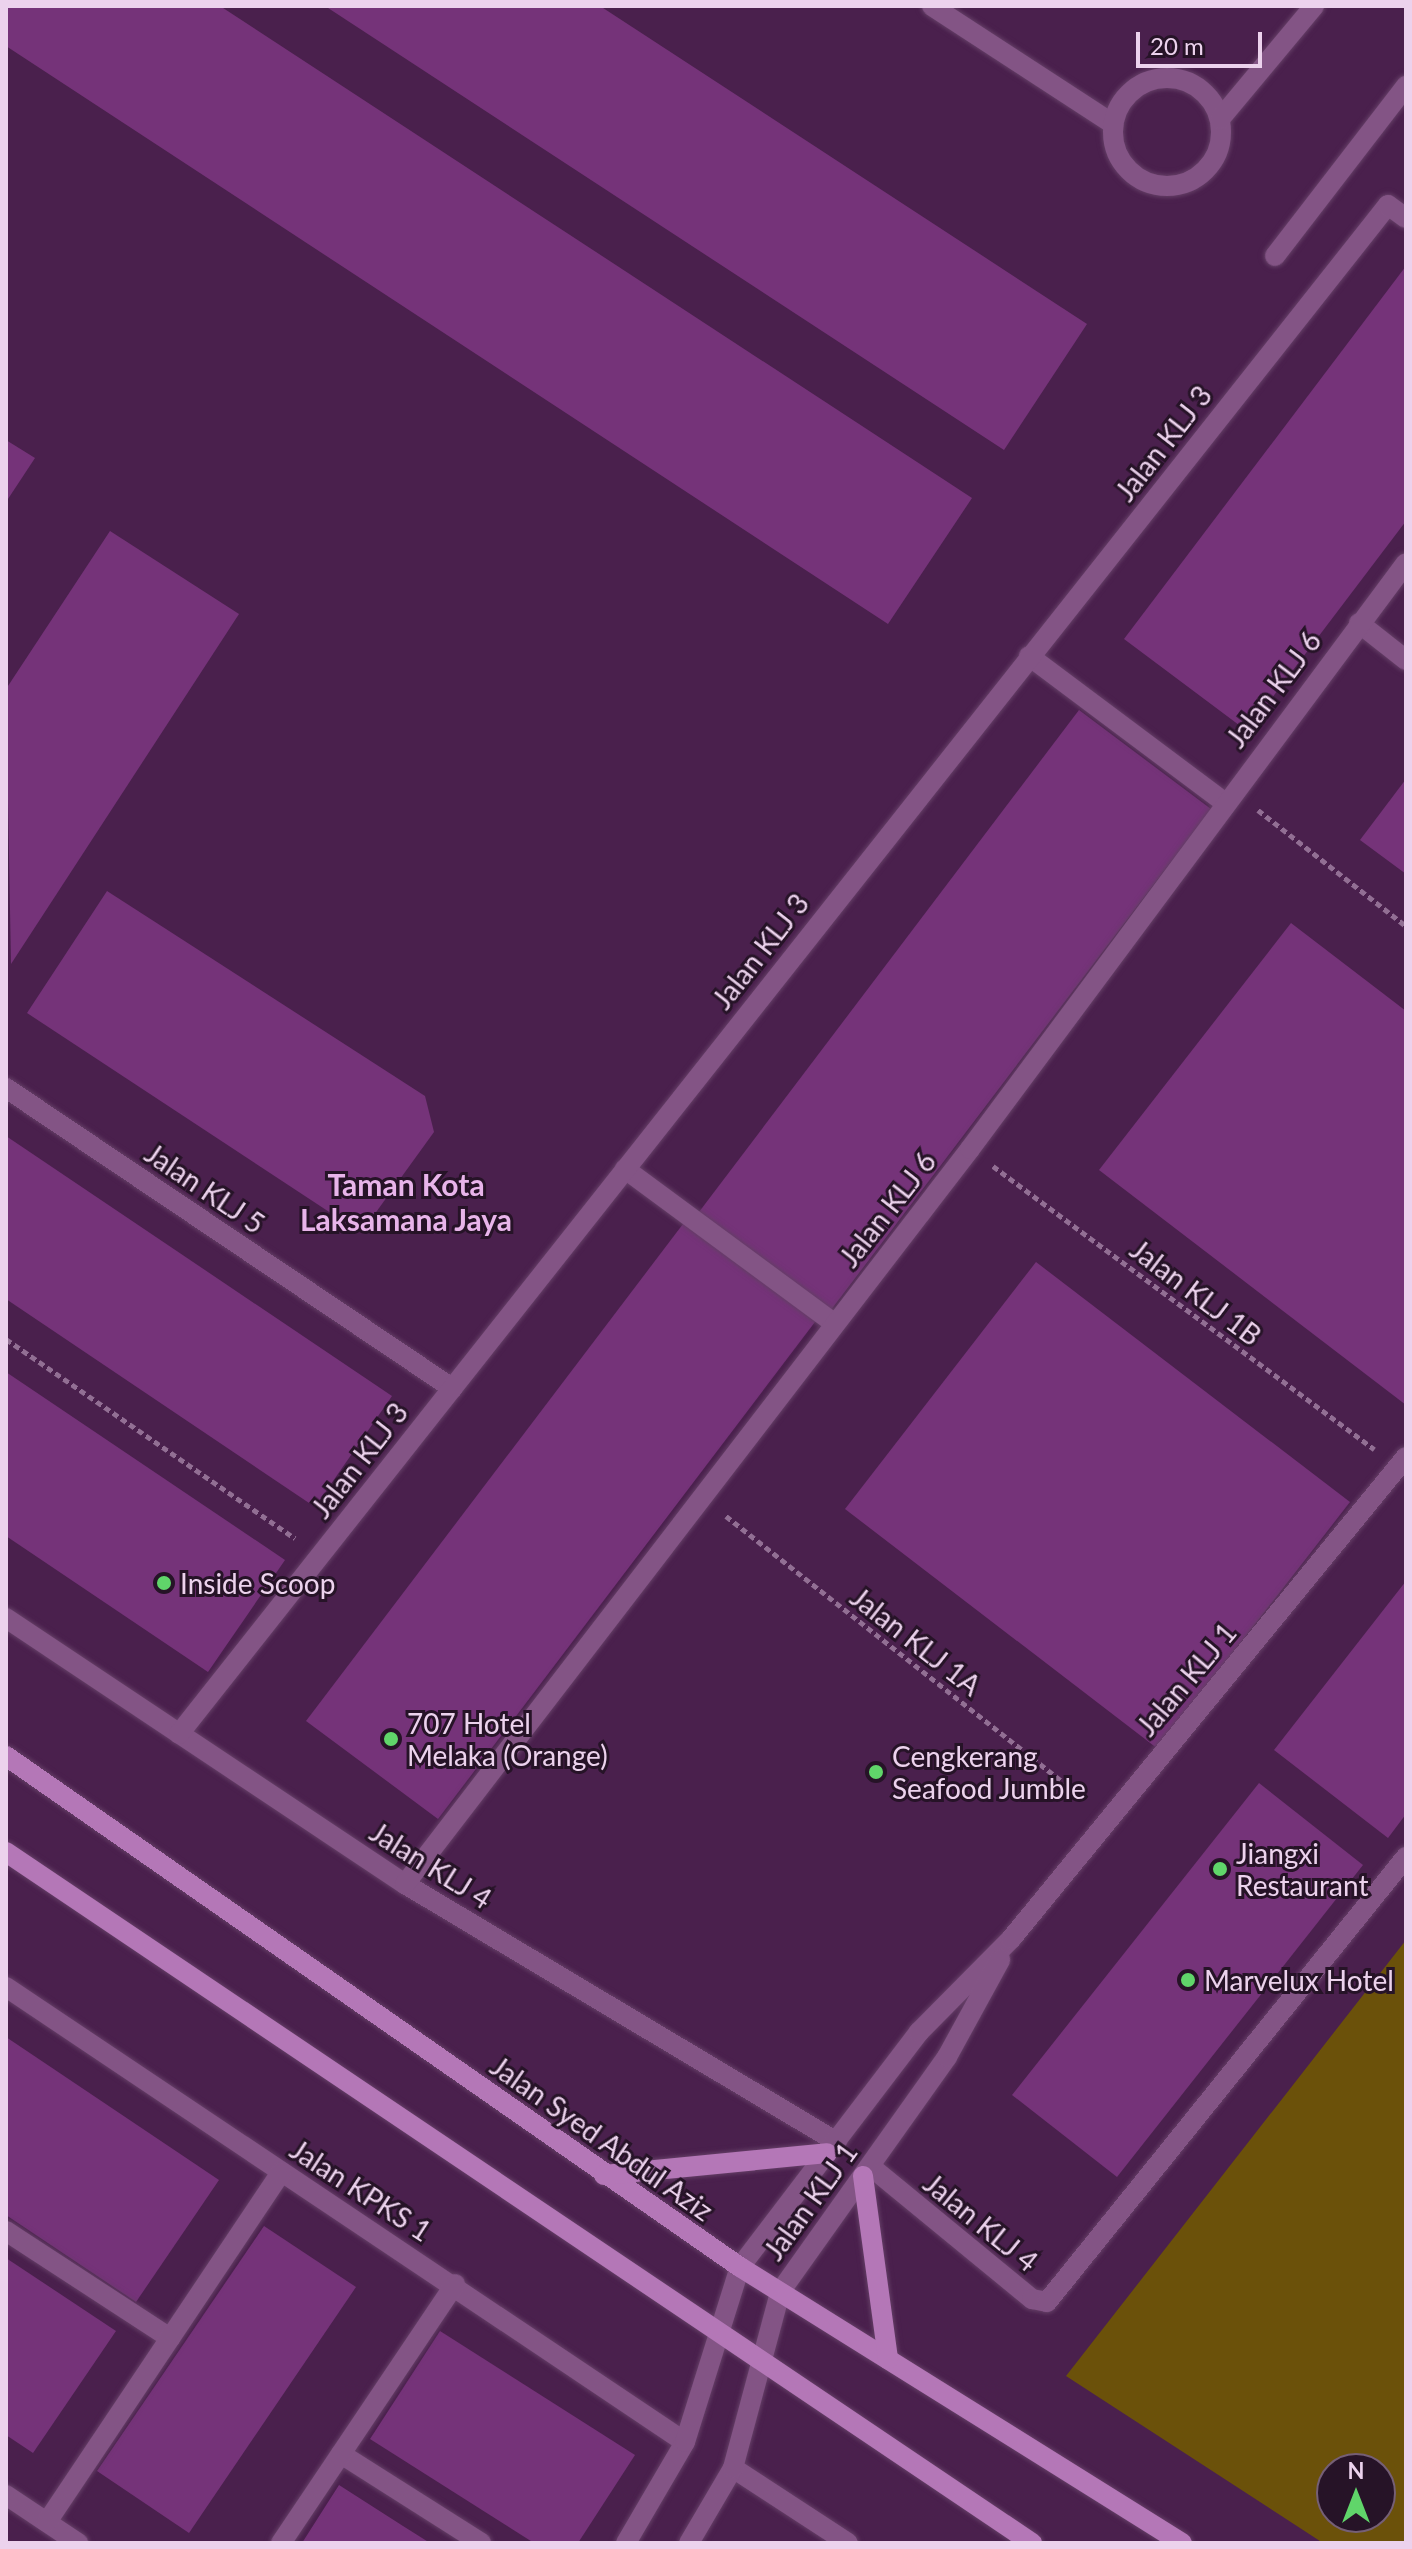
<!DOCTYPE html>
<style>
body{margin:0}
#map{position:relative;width:1412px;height:2549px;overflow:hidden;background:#4a204d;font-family:Lato,sans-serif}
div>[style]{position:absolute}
.green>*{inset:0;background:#6b510a}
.building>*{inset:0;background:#753379}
.path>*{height:5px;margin-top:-2.5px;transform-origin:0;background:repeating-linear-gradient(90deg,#926f94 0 6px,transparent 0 10px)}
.roads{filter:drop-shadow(0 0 2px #643e66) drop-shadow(0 0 2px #643e66)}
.minor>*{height:20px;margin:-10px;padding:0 10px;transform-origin:10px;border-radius:10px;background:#835485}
.minor>.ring{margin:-10px;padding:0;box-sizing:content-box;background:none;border:20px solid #835485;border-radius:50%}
.major>*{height:20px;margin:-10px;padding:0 10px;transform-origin:10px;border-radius:10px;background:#b477b7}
.dots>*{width:22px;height:22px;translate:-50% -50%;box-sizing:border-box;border:4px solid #261327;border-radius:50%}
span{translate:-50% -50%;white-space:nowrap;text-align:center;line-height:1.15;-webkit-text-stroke:6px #261327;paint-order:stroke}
.street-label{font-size:28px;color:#ecd2ed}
.poi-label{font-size:28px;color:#ecd2ed}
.left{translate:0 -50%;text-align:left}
.neighbourhood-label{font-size:30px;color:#e8b4ea;font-weight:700}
.frame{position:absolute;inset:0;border:8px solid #ecd2ed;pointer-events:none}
.north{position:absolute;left:1316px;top:2453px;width:80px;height:80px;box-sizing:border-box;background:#261327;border:2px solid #755f76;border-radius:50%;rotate:0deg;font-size:22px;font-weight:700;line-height:32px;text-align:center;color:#ecd2ed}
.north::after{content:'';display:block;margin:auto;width:28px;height:36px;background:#60d56a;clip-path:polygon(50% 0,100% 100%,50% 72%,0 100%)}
.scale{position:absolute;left:1136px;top:32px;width:126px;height:36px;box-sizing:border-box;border:4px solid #ecd2ed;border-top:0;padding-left:10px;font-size:24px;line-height:28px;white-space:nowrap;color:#ecd2ed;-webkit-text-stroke:6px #261327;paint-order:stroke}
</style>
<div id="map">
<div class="green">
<div style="clip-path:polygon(evenodd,1406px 1940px,1406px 2543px,1323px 2543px,1066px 2376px,1406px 1940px,1332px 2469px,1380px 2469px,1380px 2517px,1332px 2517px,1332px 2469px)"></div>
</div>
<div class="building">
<div style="clip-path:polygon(6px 6px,220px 6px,972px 498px,888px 624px,6px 46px)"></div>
<div style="clip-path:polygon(325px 6px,600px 6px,1087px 324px,1004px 450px)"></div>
<div style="clip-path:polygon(1406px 266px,1406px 521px,1247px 731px,1124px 639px)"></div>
<div style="clip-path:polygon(6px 440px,35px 458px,6px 502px)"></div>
<div style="clip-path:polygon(110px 531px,239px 614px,11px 964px,6px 689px)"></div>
<div style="clip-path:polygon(1079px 710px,1211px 809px,831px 1310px,699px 1212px)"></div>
<div style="clip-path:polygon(1406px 779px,1406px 874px,1360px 840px)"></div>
<div style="clip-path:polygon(107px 891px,425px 1096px,434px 1132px,374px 1215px,349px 1225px,27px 1013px)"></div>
<div style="clip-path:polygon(1291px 923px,1406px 1011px,1406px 1405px,1099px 1170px)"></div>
<div style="clip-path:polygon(6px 1136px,392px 1396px,315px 1507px,6px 1299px)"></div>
<div style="clip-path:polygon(686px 1220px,818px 1318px,438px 1819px,306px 1721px)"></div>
<div style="clip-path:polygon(1036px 1262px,1350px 1502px,1158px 1749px,845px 1509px)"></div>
<div style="clip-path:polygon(6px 1372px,285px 1560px,208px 1672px,6px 1536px)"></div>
<div style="clip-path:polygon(1406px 1581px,1406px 1814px,1388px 1838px,1274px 1750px)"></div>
<div style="clip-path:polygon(1259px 1783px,1363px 1865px,1117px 2177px,1012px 2095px)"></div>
<div style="clip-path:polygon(6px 2037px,219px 2180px,136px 2302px,6px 2215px)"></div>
<div style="clip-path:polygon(264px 2226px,356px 2287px,189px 2533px,97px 2471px)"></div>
<div style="clip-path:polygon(6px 2258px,116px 2331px,33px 2453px,6px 2435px)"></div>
<div style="clip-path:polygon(440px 2331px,635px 2455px,578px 2543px,534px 2543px,370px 2439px)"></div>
<div style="clip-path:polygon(339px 2485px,403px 2526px,430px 2543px,302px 2543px)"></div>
</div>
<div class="path">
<div style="left:1258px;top:810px;width:188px;rotate:38.1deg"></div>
<div style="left:993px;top:1166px;width:475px;rotate:36.6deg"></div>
<div style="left:6px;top:1339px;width:351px;rotate:34.6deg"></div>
<div style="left:726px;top:1516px;width:458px;rotate:38.3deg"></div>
</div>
<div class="roads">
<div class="minor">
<div style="left:932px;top:6px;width:216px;rotate:33.1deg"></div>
<div class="ring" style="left:1113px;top:78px;width:88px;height:88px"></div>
<div style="left:1220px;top:119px;width:147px;rotate:-50.2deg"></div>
<div style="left:1275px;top:256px;width:215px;rotate:-52.4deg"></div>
<div style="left:1359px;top:623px;width:60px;rotate:38.2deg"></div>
<div style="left:1029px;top:656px;width:244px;rotate:36.8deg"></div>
<div style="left:6px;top:1088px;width:538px;rotate:33.93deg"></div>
<div style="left:625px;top:1169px;width:260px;rotate:36.4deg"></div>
<div style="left:6px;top:1618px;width:480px;rotate:33.7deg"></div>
<div style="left:405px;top:1884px;width:503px;rotate:30.85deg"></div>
<div style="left:179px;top:1734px;width:1949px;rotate:-51.67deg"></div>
<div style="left:1388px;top:205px;width:22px;rotate:36deg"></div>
<div style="left:405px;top:1884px;width:927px;rotate:-52.45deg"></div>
<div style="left:970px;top:1149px;width:730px;rotate:-53.35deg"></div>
<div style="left:6px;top:1987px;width:817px;rotate:33.83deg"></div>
<div style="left:870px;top:2166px;width:210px;rotate:39.4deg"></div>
<div style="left:1032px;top:2299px;width:15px;rotate:11deg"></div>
<div style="left:1047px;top:2302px;width:572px;rotate:-51.11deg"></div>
<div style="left:6px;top:2231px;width:196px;rotate:33.1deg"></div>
<div style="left:341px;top:2454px;width:166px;rotate:32.4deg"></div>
<div style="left:733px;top:2468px;width:137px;rotate:33.1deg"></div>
<div style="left:6px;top:2495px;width:87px;rotate:33.7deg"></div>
<div style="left:47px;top:2522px;width:421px;rotate:-56.2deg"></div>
<div style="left:281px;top:2543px;width:312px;rotate:-56.1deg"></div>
<div style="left:626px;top:2543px;width:117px;rotate:-59.7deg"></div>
<div style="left:685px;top:2442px;width:183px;rotate:-72.6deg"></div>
<div style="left:740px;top:2267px;width:295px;rotate:-52.7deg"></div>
<div style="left:919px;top:2032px;width:131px;rotate:-45.3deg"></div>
<div style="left:1011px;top:1939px;width:623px;rotate:-50.67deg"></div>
<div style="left:689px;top:2543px;width:87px;rotate:-59.6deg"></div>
<div style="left:733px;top:2468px;width:182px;rotate:-75deg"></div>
<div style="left:780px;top:2292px;width:288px;rotate:-54.6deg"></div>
<div style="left:947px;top:2057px;width:111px;rotate:-61.3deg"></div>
</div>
<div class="major">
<div style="left:6px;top:1756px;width:894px;rotate:34.85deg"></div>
<div style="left:740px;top:2267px;width:521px;rotate:31.98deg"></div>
<div style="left:6px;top:1852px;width:1237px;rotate:33.96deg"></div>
<div style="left:604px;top:2175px;width:224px;rotate:-5.6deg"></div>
<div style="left:863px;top:2176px;width:185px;rotate:82.2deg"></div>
</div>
</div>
<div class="dots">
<div style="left:164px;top:1583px;background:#60d56a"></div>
<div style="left:391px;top:1739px;background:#60d56a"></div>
<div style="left:876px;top:1772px;background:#60d56a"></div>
<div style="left:1220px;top:1869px;background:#60d56a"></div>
<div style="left:1188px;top:1980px;background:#60d56a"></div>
</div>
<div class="street-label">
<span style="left:1163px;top:443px;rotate:-52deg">Jalan KLJ 3</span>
<span style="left:1273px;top:689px;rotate:-53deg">Jalan KLJ 6</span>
<span style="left:760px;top:951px;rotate:-52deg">Jalan KLJ 3</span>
<span style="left:205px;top:1188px;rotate:34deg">Jalan KLJ 5</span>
<span style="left:887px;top:1209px;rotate:-52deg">Jalan KLJ 6</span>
<span style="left:1196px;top:1292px;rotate:37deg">Jalan KLJ 1B</span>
<span style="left:359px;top:1460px;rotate:-52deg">Jalan KLJ 3</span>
<span style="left:916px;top:1641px;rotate:38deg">Jalan KLJ 1A</span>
<span style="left:1186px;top:1679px;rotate:-50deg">Jalan KLJ 1</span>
<span style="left:431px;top:1865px;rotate:32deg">Jalan KLJ 4</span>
<span style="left:602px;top:2138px;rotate:35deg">Jalan Syed Abdul Aziz</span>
<span style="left:361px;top:2190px;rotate:33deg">Jalan KPKS 1</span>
<span style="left:810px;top:2201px;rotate:-54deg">Jalan KLJ 1</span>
<span style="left:981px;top:2222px;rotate:39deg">Jalan KLJ 4</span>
</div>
<div class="poi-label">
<span class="left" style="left:180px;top:1583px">Inside Scoop</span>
<span class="left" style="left:407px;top:1739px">707 Hotel<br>Melaka (Orange)</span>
<span class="left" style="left:892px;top:1772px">Cengkerang<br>Seafood Jumble</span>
<span class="left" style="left:1236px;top:1869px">Jiangxi<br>Restaurant</span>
<span class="left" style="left:1204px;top:1980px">Marvelux Hotel</span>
</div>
<div class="neighbourhood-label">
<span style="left:406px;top:1201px">Taman Kota<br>Laksamana Jaya</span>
</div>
<div class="frame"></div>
<div class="north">N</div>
<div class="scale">20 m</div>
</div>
